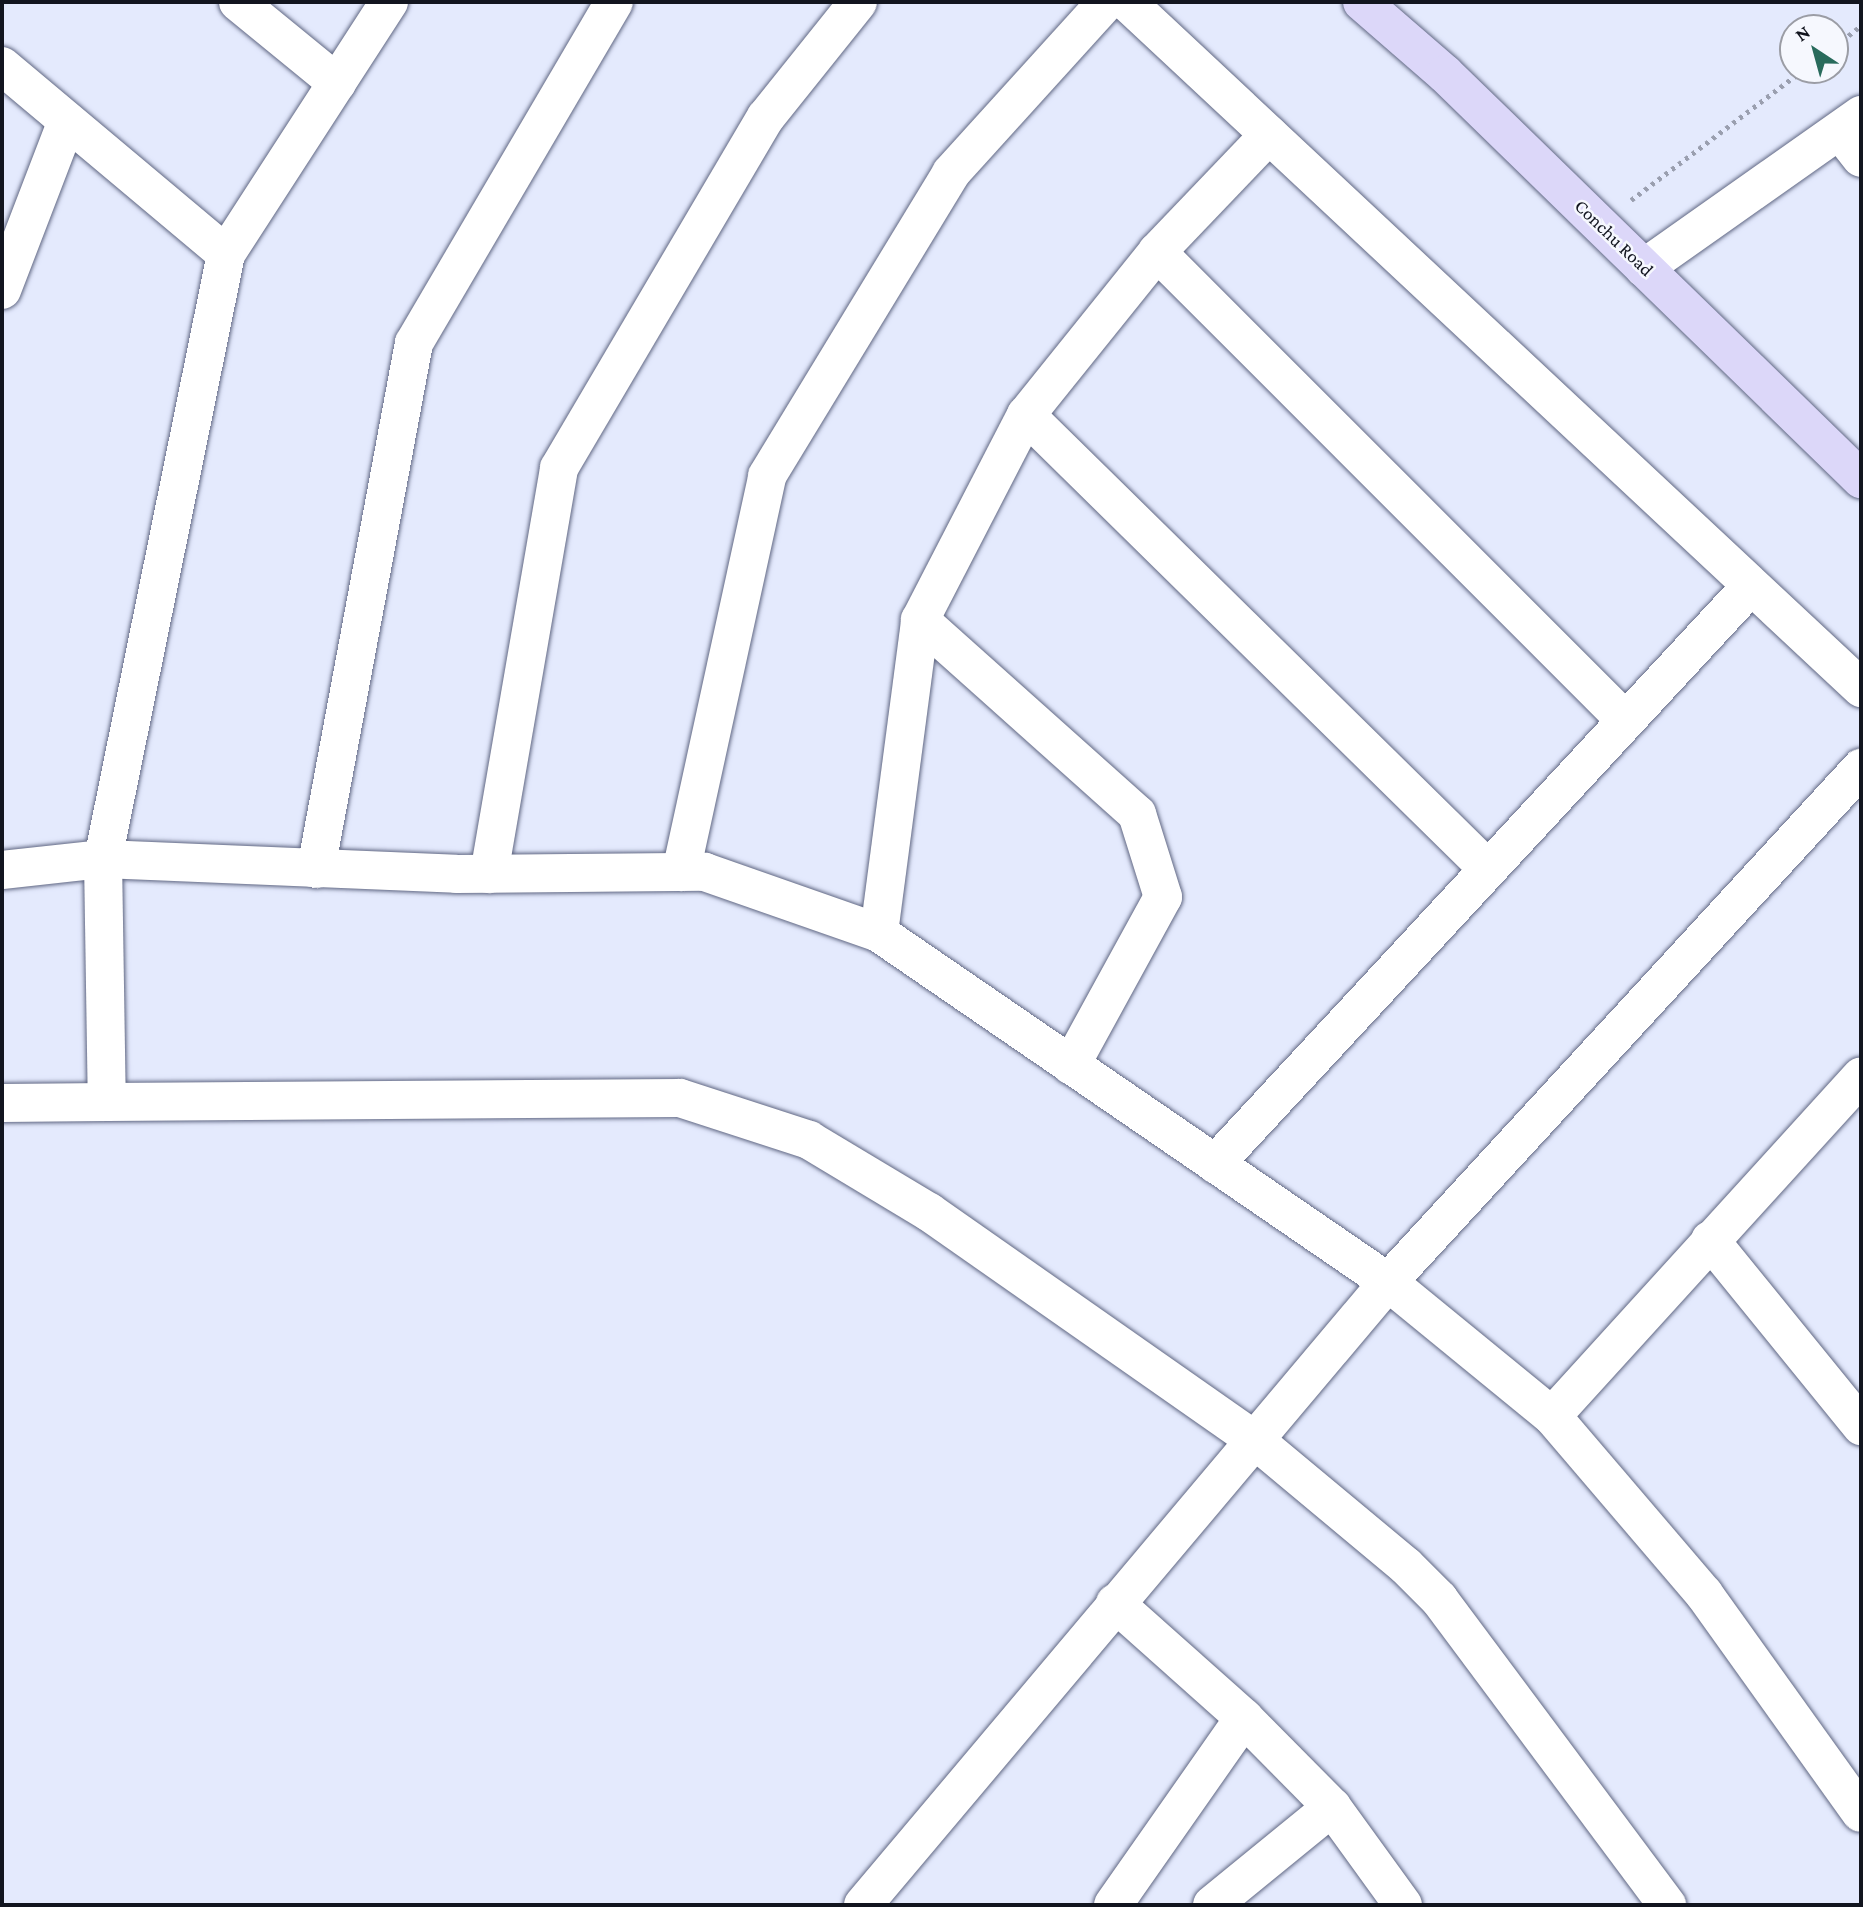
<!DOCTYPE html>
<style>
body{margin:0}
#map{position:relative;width:1863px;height:1907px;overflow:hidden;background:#e4eafd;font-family:"Crimson Pro",serif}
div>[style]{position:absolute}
.path>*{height:4.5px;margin-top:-2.25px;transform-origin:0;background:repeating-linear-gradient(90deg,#9a9faf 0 3.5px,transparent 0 8.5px)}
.roads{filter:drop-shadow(0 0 2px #606783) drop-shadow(0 0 2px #606783)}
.minor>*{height:38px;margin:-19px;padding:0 19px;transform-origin:19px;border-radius:19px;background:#fff}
.major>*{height:38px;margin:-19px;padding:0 19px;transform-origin:19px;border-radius:19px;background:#dcd7f9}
span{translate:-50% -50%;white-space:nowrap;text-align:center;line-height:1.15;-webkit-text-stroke:5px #f6f8fe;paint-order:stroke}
.street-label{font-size:19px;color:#12151f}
.frame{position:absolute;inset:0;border:4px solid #12151f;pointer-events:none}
.north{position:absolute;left:1779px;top:14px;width:70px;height:70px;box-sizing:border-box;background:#f6f8fe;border:2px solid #9b9da5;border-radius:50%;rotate:324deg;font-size:19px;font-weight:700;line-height:28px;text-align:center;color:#12151f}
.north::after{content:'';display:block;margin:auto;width:24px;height:32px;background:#296b5c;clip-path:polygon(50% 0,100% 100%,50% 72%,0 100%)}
</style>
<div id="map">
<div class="path">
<div style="left:1835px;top:46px;width:33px;rotate:-38deg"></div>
<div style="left:1631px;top:200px;width:216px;rotate:-37.1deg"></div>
</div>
<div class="roads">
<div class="minor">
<div style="left:238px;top:2px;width:128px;rotate:39.3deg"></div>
<div style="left:389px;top:2px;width:300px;rotate:122.9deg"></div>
<div style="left:226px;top:254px;width:617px;rotate:101.49deg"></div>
<div style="left:103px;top:859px;width:243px;rotate:89.1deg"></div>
<div style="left:107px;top:1102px;width:573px;rotate:-0.4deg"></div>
<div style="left:680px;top:1098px;width:136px;rotate:18deg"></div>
<div style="left:809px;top:1140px;width:140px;rotate:31deg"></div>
<div style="left:929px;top:1212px;width:399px;rotate:35deg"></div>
<div style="left:1256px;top:1441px;width:195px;rotate:39.8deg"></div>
<div style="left:1406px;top:1566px;width:47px;rotate:45deg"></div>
<div style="left:1439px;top:1599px;width:382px;rotate:53.3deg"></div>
<div style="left:1127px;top:2px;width:1005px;rotate:43.06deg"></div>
<div style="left:2px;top:66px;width:292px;rotate:40deg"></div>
<div style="left:1840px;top:131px;width:34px;rotate:52deg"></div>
<div style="left:1157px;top:252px;width:663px;rotate:45deg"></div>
<div style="left:1644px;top:268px;width:266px;rotate:-35.2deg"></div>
<div style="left:2px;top:290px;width:181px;rotate:-69deg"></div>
<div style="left:1026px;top:415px;width:648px;rotate:44.5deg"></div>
<div style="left:920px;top:620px;width:291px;rotate:41.8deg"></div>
<div style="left:1137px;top:814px;width:87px;rotate:72.6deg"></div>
<div style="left:1163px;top:897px;width:192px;rotate:118.7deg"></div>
<div style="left:316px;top:869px;width:535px;rotate:-79.45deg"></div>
<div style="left:414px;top:343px;width:395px;rotate:-59.6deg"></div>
<div style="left:2px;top:870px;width:102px;rotate:-6.2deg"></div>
<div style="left:103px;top:859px;width:353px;rotate:2.4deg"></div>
<div style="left:456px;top:874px;width:249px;rotate:-0.5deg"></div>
<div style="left:705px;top:872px;width:184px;rotate:19.3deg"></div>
<div style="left:879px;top:933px;width:617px;rotate:34.44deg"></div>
<div style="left:1388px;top:1282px;width:212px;rotate:39.3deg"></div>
<div style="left:1552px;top:1416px;width:234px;rotate:49.5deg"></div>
<div style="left:1704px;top:1594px;width:269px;rotate:54.4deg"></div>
<div style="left:681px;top:872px;width:405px;rotate:-77.7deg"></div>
<div style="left:767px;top:476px;width:354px;rotate:-58.7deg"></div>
<div style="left:951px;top:173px;width:231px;rotate:-47.8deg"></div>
<div style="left:489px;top:874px;width:412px;rotate:-80.2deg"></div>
<div style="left:559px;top:468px;width:407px;rotate:-59.5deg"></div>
<div style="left:766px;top:117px;width:147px;rotate:-51.3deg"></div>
<div style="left:879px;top:933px;width:316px;rotate:-82.5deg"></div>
<div style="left:920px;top:620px;width:231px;rotate:-62.7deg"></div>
<div style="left:1026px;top:415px;width:209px;rotate:-51.2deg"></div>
<div style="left:1157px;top:252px;width:162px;rotate:-46.3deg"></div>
<div style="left:2px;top:1103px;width:105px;rotate:-0.5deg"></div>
<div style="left:1215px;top:1164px;width:788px;rotate:-47.16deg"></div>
<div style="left:1710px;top:1240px;width:240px;rotate:50.9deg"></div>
<div style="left:1552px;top:1416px;width:459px;rotate:-47.7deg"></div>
<div style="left:1115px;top:1603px;width:173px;rotate:41.7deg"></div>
<div style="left:1244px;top:1718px;width:125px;rotate:45.3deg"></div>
<div style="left:1332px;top:1807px;width:121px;rotate:54.1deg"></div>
<div style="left:863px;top:1905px;width:815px;rotate:-49.88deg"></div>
<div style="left:1388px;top:1282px;width:699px;rotate:-47.38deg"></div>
<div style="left:1113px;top:1905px;width:228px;rotate:-55deg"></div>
<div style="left:1212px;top:1905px;width:155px;rotate:-39.2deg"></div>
</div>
<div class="major">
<div style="left:1362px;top:2px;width:110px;rotate:40.9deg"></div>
<div style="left:1445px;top:74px;width:581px;rotate:44.23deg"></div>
</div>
</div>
<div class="street-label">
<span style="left:1614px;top:238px;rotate:44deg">Conchu Road</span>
</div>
<div class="frame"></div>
<div class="north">N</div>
</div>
